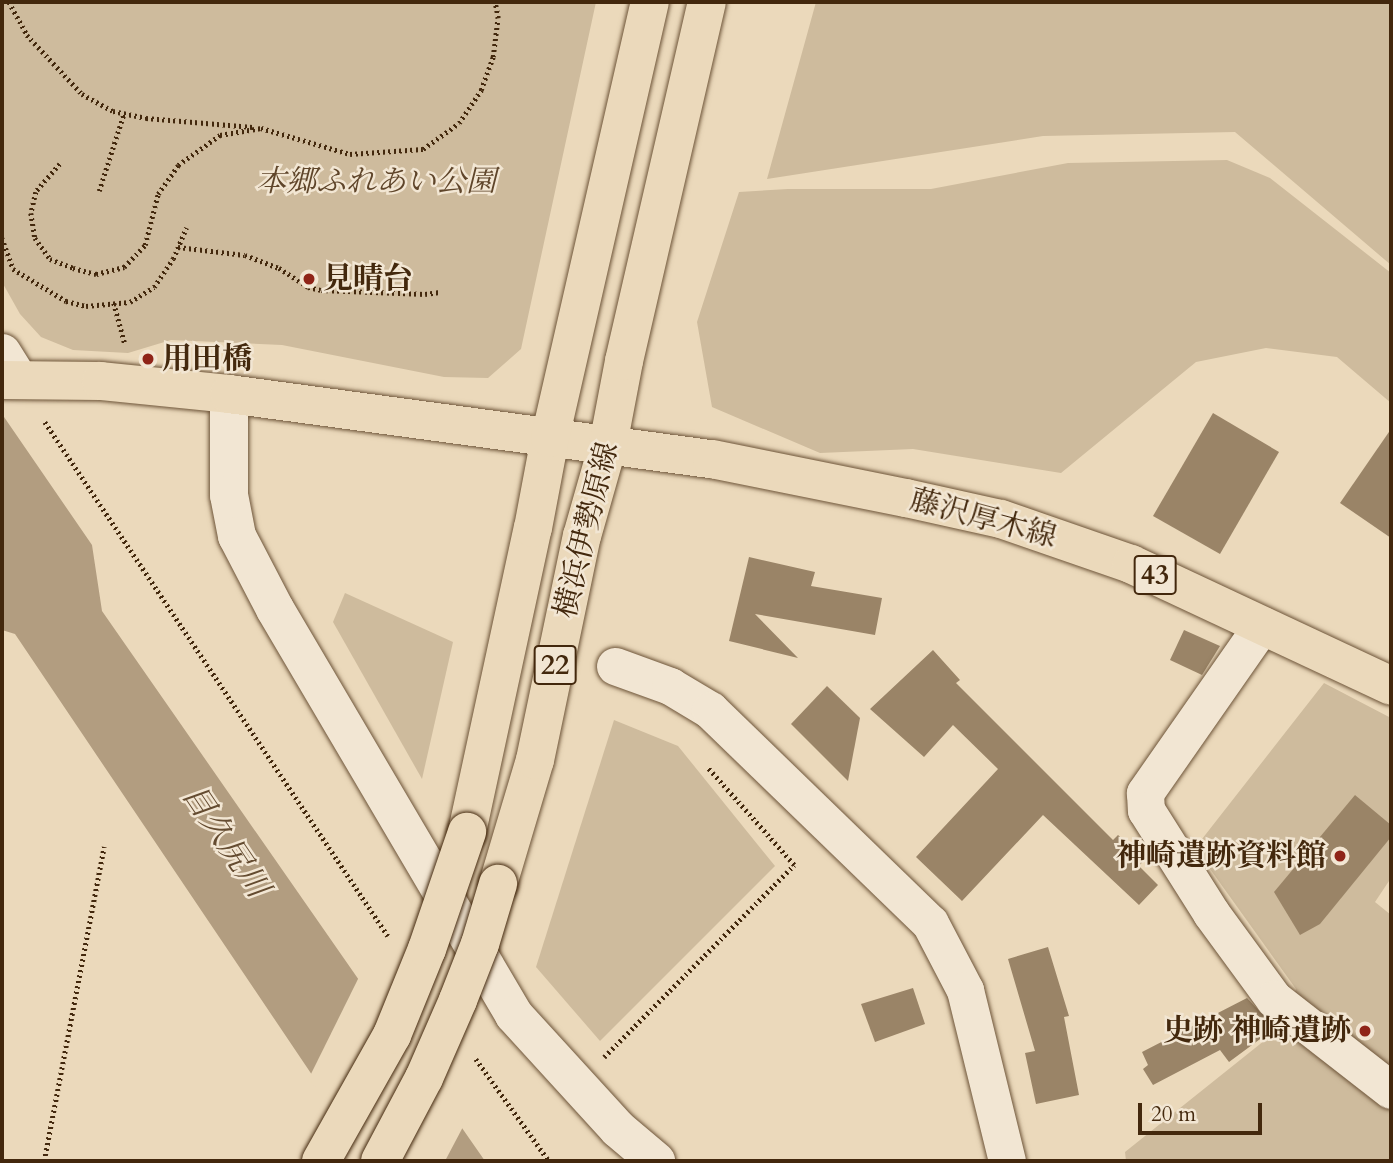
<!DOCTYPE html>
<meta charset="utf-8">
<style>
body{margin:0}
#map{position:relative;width:1393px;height:1163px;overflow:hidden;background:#ebd9bb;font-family:Cardo,"Noto Serif JP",serif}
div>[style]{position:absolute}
.green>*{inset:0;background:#cebb9d}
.water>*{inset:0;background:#b29d80}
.pier>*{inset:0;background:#ebd9bb}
.building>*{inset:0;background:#9a8467}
.path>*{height:4.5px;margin-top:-2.25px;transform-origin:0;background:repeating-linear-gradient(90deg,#43280d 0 2px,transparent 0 5.5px)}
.roads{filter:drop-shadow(0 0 2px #6d5438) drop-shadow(0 0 2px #6d5438)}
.street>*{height:37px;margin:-18.5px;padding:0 18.5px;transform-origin:18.5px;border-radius:18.5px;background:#f2e6d3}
.secondary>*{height:38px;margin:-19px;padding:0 19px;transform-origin:19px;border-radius:19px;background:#f2e6d3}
.primary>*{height:38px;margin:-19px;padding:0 19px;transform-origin:19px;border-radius:19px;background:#ebd9bb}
.bridges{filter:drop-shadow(0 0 2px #43280d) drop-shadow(0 0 2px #43280d)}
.primary-bridge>*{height:38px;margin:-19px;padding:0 19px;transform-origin:19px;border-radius:19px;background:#ebd9bb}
.dots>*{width:19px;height:19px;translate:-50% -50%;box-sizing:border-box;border:4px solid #f2e6d3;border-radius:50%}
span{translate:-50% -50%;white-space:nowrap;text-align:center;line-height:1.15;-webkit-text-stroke:5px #f2e6d3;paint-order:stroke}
.shield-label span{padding:2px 5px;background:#f2e6d3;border:2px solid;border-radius:5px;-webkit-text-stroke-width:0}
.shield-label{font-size:28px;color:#43280d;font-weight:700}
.park-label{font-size:30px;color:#5f452a;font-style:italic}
.poi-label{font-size:30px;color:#43280d;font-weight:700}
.left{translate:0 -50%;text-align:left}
.right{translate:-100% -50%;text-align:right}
.street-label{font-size:30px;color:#43280d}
.water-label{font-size:32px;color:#644b30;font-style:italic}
.frame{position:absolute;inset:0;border:4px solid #43280d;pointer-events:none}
.scale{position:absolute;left:1138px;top:1103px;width:124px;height:32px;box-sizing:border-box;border:4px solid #43280d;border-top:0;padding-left:9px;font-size:21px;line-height:24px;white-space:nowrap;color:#43280d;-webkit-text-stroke:5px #f2e6d3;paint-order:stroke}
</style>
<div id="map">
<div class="green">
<div style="clip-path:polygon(2px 2px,596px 2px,521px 349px,488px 378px,444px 377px,282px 345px,171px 340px,128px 353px,73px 350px,41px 337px,20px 314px,2px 282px)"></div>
<div style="clip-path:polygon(816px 2px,1391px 2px,1391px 265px,1235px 132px,1043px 136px,767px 179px)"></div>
<div style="clip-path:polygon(1227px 160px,1270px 178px,1391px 273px,1391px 403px,1337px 357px,1266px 348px,1196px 362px,1061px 473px,913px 449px,820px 453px,712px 407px,697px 322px,739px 192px,788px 189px,931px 189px,1068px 163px)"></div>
<div style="clip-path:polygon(345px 593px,453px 642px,422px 779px,333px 622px)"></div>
<div style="clip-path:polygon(1324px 683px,1391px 718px,1391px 878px,1375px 902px,1391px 915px,1391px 1161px,1126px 1161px,1125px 1152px,1285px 1024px,1296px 989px,1195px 848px)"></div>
<div style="clip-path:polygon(614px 720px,678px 746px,775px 866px,600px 1041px,536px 967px)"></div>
</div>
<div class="water">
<div style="clip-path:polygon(2px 414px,92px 545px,102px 611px,485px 1161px,370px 1161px,15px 634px,2px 630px)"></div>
</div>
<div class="pier">
<div style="clip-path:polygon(360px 975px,464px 1125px,445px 1161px,366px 1161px,309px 1078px)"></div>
</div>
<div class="building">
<div style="clip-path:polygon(1213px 413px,1279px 452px,1220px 554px,1153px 516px)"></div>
<div style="clip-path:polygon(1391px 429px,1391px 538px,1340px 503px)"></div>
<div style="clip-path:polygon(749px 557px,815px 572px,811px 586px,882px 598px,875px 635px,755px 614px,798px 658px,729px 641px)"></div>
<div style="clip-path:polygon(1184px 630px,1220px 646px,1202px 675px,1170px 660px)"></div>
<div style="clip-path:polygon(933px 650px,960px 680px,956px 683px,1113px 840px,1118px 835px,1145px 859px,1139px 866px,1158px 885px,1139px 905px,1043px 815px,962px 901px,916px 857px,998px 769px,953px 725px,924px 757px,870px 709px)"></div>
<div style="clip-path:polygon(827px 686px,860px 718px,848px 781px,791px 724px)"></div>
<div style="clip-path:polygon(1355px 795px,1391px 825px,1391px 837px,1320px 924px,1300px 935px,1274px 892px)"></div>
<div style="clip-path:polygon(1048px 947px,1069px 1016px,1064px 1017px,1079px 1095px,1036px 1104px,1025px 1053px,1035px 1051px,1008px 959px)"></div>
<div style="clip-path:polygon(913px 988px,925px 1024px,875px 1042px,861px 1004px)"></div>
<div style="clip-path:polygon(1247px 998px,1275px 1028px,1229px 1062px,1220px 1050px,1153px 1085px,1143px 1069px,1148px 1065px,1142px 1052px)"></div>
</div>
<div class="path">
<div style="left:9px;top:2px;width:38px;rotate:61deg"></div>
<div style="left:27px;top:35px;width:81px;rotate:47deg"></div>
<div style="left:82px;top:94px;width:35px;rotate:29deg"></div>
<div style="left:113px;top:111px;width:34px;rotate:12deg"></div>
<div style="left:146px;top:118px;width:107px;rotate:4.8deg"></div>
<div style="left:60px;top:164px;width:37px;rotate:131deg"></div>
<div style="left:36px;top:192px;width:22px;rotate:103deg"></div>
<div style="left:31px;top:213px;width:25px;rotate:81deg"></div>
<div style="left:35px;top:238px;width:26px;rotate:54deg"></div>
<div style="left:50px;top:259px;width:25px;rotate:21deg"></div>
<div style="left:73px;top:268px;width:24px;rotate:15deg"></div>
<div style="left:96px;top:274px;width:29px;rotate:-14deg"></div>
<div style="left:124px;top:267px;width:30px;rotate:-46deg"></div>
<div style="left:145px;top:245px;width:53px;rotate:-75.7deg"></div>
<div style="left:158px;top:194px;width:35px;rotate:-55deg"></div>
<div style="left:178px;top:165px;width:52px;rotate:-35.5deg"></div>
<div style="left:220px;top:135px;width:42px;rotate:-9.7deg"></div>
<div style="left:261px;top:128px;width:93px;rotate:16.3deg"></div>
<div style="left:350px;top:154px;width:73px;rotate:-3.9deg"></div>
<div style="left:423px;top:149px;width:44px;rotate:-35.8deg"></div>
<div style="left:459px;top:123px;width:40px;rotate:-56deg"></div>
<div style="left:481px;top:90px;width:35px;rotate:-70deg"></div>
<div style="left:493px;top:57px;width:39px;rotate:-83deg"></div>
<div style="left:498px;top:18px;width:16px;rotate:-101deg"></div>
<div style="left:99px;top:191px;width:82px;rotate:-72.2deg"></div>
<div style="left:2px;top:238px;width:33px;rotate:70deg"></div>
<div style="left:13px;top:269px;width:62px;rotate:31.1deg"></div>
<div style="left:66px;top:301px;width:21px;rotate:14deg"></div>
<div style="left:86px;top:306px;width:44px;rotate:-5.2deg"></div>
<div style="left:130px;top:302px;width:28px;rotate:-32deg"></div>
<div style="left:154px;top:287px;width:34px;rotate:-56deg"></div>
<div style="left:173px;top:259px;width:34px;rotate:-67deg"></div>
<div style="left:178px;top:247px;width:67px;rotate:6.8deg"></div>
<div style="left:245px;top:255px;width:36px;rotate:21deg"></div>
<div style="left:279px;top:268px;width:35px;rotate:33deg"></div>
<div style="left:308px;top:287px;width:13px;rotate:13deg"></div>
<div style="left:321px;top:290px;width:104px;rotate:2.2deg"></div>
<div style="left:425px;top:294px;width:15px;rotate:-8deg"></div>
<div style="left:114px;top:303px;width:42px;rotate:75deg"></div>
<div style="left:45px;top:422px;width:618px;rotate:56.28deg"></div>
<div style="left:604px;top:1057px;width:270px;rotate:-45.3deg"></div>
<div style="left:794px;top:865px;width:130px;rotate:-131.6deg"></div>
<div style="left:476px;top:1059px;width:125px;rotate:54.4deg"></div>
<div style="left:44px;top:1161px;width:320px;rotate:-79.2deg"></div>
</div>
<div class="roads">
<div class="street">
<div style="left:2px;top:352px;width:31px;rotate:58deg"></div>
<div style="left:1262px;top:625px;width:205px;rotate:124.9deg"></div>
<div style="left:1145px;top:793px;width:17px;rotate:87deg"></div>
<div style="left:1146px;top:810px;width:122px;rotate:57.7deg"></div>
<div style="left:1211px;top:913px;width:107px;rotate:53.8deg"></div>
<div style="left:1274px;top:999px;width:148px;rotate:37.9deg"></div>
<div style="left:615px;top:666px;width:59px;rotate:20deg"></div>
<div style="left:670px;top:686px;width:47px;rotate:31deg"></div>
<div style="left:710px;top:710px;width:306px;rotate:44.1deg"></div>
<div style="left:930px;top:923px;width:76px;rotate:62.4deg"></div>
<div style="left:965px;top:990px;width:176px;rotate:76.2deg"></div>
</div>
<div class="secondary">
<div style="left:229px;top:394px;width:101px;rotate:90deg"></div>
<div style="left:229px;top:495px;width:42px;rotate:79deg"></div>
<div style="left:237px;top:536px;width:82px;rotate:62.5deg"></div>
<div style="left:275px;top:609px;width:471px;rotate:59.5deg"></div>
<div style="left:514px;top:1015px;width:154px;rotate:47.6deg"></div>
<div style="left:618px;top:1129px;width:50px;rotate:40.1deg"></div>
</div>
<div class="primary">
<div style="left:2px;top:380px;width:99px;rotate:0.6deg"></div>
<div style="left:101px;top:381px;width:129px;rotate:5.8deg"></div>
<div style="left:229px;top:394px;width:487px;rotate:7.7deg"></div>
<div style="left:712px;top:459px;width:198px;rotate:11.4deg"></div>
<div style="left:906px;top:498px;width:97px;rotate:12.5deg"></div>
<div style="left:1001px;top:519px;width:138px;rotate:19.1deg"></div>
<div style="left:1131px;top:564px;width:287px;rotate:25.1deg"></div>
<div style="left:467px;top:832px;width:311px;rotate:-77.8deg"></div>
<div style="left:533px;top:528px;width:92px;rotate:-79.3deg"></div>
<div style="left:550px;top:438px;width:447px;rotate:-77.1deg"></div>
<div style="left:498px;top:884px;width:129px;rotate:-73.4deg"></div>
<div style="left:535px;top:760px;width:229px;rotate:-78.2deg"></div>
<div style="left:582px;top:536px;width:95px;rotate:-74.1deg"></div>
<div style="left:608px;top:445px;width:86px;rotate:-79.2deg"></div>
<div style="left:624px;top:361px;width:368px;rotate:-77deg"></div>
</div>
</div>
<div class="bridges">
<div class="primary-bridge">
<div style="left:321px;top:1161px;width:145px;rotate:-60.6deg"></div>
<div style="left:392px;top:1035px;width:93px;rotate:-67.9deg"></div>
<div style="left:427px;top:949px;width:124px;rotate:-71.1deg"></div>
<div style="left:380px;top:1161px;width:94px;rotate:-62.1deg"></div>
<div style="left:424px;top:1078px;width:85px;rotate:-66.4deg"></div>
<div style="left:458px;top:1000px;width:60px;rotate:-68.6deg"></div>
<div style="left:480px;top:944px;width:63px;rotate:-73.3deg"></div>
</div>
</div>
<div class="dots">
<div style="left:309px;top:279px;background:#8f2418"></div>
<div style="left:148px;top:359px;background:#8f2418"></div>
<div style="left:1340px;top:856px;background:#8f2418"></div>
<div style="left:1365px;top:1031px;background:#8f2418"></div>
</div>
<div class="shield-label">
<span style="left:1155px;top:575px">43</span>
<span style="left:555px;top:665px">22</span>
</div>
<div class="park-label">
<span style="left:376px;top:182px">本郷ふれあい公園</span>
</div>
<div class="poi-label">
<span class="left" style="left:323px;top:279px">見晴台</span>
<span class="left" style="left:162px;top:359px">用田橋</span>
<span class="right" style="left:1326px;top:856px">神崎遺跡資料館</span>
<span class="right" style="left:1351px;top:1031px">史跡 神崎遺跡</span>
</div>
<div class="street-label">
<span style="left:983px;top:519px;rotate:15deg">藤沢厚木線</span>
<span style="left:587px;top:530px;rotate:-76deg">横浜伊勢原線</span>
</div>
<div class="water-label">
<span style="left:225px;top:841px;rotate:56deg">目久尻川</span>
</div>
<div class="frame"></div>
<div class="scale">20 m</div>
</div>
